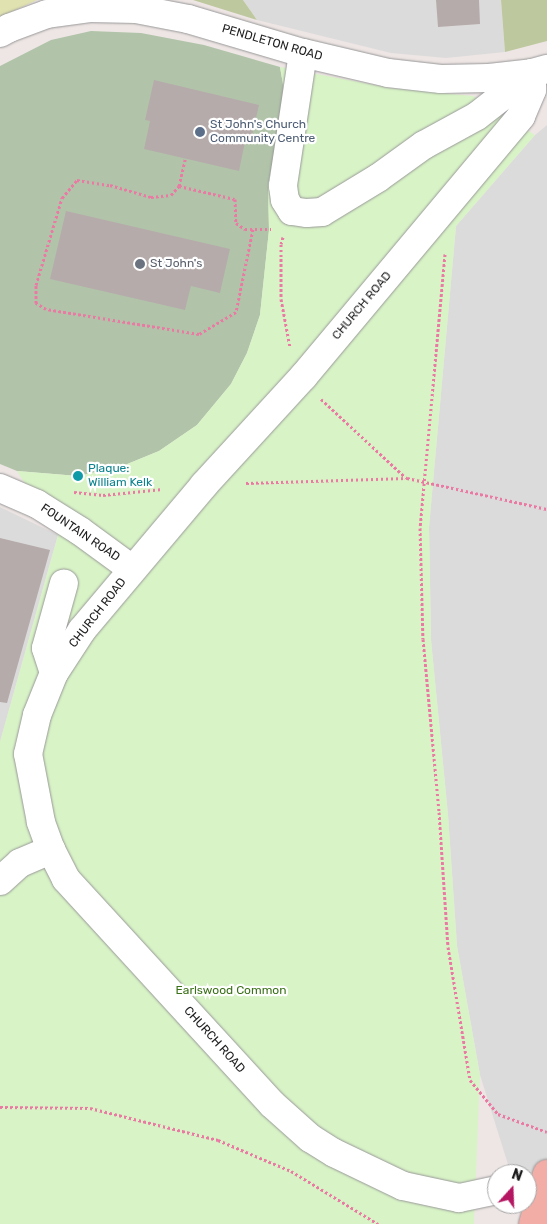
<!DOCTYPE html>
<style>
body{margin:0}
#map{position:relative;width:547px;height:1224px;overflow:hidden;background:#eee6e5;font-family:Rubik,sans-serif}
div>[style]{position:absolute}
.residential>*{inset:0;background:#dcdbdb}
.grass>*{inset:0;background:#e0e2b0}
.forest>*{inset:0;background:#bec89e}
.cemetery>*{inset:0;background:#b1c4a9}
.park>*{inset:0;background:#d8f3c6}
.building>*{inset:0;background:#b6abab}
.path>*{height:3px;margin-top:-1.5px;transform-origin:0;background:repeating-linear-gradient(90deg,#ea7aa3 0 2.5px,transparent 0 5px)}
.roads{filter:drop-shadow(0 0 1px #989898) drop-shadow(0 0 1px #989898)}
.minor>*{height:28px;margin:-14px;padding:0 14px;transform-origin:14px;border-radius:14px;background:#fff}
.major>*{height:28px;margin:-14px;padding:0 14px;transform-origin:14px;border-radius:14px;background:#f1ada6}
.dots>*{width:14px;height:14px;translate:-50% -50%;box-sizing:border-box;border:2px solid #fff;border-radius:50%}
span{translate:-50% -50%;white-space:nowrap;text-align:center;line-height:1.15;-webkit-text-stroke:4.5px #fff;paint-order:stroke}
.street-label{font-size:12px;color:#1e1e1e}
.service-label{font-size:12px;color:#4e5e75}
.left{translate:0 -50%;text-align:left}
.worship-label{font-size:12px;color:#5b616d}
.culture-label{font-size:12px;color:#0d838f}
.park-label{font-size:12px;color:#3a7018}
.north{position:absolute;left:487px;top:1164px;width:50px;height:50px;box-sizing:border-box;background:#fff;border:1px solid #a5a5a5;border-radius:50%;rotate:20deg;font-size:14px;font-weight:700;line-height:20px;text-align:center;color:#1e1e1e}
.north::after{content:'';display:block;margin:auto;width:18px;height:22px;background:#b51762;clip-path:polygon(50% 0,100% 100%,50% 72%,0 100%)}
</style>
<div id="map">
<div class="residential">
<div style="clip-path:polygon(243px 0,501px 0,505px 52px,446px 58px,391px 53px,257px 20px)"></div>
<div style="clip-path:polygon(547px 125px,547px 1224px,528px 1224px,521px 1204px,527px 1204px,527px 1174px,511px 1174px,480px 1075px,457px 946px,448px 815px,431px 640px,429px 527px,456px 226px,535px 135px)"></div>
<div style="clip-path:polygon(0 507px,58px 535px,0 742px)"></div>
</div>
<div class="grass">
<div style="clip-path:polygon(0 0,37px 0,0 17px)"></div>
</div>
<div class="forest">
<div style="clip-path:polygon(193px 0,243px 0,257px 20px)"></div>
<div style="clip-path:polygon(501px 0,547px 0,547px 41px,505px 52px)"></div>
</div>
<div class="cemetery">
<div style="clip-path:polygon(91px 31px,141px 33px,204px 45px,280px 67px,285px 96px,268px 186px,269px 230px,260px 315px,247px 353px,231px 384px,197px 425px,159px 451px,120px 467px,78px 476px,17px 471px,0 464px,0 66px,51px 40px)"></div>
</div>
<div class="park">
<div style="clip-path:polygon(280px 67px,390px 88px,473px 96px,535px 135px,456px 226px,429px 527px,431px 640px,448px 815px,457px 946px,480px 1075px,474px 1224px,0 1224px,0 742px,58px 535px,17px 471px,78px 476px,120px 467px,159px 451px,197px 425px,231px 384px,247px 353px,260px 315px,269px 230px,268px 186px,285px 96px)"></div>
</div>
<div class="building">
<div style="clip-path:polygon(436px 0,479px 0,480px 24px,438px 27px)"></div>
<div style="clip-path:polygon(154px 80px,259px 105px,250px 144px,245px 142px,239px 171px,144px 149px,150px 121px,145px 120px)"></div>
<div style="clip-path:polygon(66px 211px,230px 249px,220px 293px,191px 286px,185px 310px,50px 279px)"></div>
<div style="clip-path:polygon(0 538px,50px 550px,7px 703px,0 702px)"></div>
</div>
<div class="path">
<div style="left:179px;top:186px;width:28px;rotate:-77deg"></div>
<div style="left:253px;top:229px;width:85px;rotate:101.6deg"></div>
<div style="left:236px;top:312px;width:43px;rotate:149.3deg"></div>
<div style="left:199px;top:334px;width:155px;rotate:-170.7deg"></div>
<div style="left:46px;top:309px;width:12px;rotate:-149deg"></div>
<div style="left:36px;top:303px;width:18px;rotate:-90deg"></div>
<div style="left:36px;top:285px;width:91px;rotate:-73.4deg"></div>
<div style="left:62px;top:198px;width:23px;rotate:-50deg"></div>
<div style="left:77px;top:180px;width:33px;rotate:9deg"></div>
<div style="left:110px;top:185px;width:43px;rotate:16.3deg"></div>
<div style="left:151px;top:197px;width:20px;rotate:-6deg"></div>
<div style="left:171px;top:195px;width:12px;rotate:-48deg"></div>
<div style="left:179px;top:186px;width:57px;rotate:13.1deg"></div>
<div style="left:235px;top:199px;width:24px;rotate:88deg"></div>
<div style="left:236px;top:223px;width:11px;rotate:34deg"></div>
<div style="left:245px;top:229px;width:26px"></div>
<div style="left:283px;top:237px;width:7px;rotate:106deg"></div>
<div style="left:281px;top:244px;width:55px;rotate:90deg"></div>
<div style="left:281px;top:299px;width:49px;rotate:79.4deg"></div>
<div style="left:445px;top:254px;width:275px;rotate:95.2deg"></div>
<div style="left:420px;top:528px;width:111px;rotate:88.5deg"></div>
<div style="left:423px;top:639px;width:174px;rotate:84.7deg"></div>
<div style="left:439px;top:812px;width:135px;rotate:86.2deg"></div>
<div style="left:448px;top:947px;width:135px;rotate:80.6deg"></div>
<div style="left:470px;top:1080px;width:44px;rotate:50.5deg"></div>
<div style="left:498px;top:1114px;width:52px;rotate:20.2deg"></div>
<div style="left:321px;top:399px;width:116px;rotate:42.9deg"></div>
<div style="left:246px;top:483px;width:161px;rotate:-1.8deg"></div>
<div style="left:407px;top:478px;width:143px;rotate:12.5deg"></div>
<div style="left:74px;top:492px;width:29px;rotate:6deg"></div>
<div style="left:103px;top:495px;width:60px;rotate:-5.7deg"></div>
<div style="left:0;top:1107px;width:90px;rotate:0.6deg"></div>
<div style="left:90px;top:1108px;width:132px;rotate:14deg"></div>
<div style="left:218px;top:1140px;width:79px;rotate:23deg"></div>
<div style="left:291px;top:1171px;width:102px;rotate:31.3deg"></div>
</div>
<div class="roads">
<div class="minor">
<div style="left:0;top:33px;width:10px;rotate:-29deg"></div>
<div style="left:9px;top:28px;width:40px;rotate:-20.2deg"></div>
<div style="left:47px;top:14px;width:43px;rotate:-7.9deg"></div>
<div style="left:90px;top:8px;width:46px;rotate:1.2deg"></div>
<div style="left:136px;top:9px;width:53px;rotate:10.9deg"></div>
<div style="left:188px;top:19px;width:120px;rotate:16.5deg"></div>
<div style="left:303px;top:53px;width:87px;rotate:13.2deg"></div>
<div style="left:388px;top:73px;width:53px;rotate:6.5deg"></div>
<div style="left:441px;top:79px;width:48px;rotate:-1.2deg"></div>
<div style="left:489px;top:78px;width:43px;rotate:-6.6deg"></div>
<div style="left:532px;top:73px;width:16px;rotate:-15deg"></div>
<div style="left:303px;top:53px;width:134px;rotate:98.6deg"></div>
<div style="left:283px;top:186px;width:14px;rotate:82deg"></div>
<div style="left:285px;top:200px;width:13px;rotate:58deg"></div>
<div style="left:292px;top:211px;width:15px;rotate:8deg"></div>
<div style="left:307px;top:213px;width:15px;rotate:-4deg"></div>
<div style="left:322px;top:212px;width:66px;rotate:-31.3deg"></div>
<div style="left:378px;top:178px;width:57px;rotate:-35.7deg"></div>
<div style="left:424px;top:145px;width:60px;rotate:-28.7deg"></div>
<div style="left:477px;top:116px;width:70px;rotate:-38deg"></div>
<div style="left:0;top:488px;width:40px;rotate:23.4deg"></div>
<div style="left:37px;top:504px;width:51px;rotate:32.1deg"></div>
<div style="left:80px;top:531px;width:64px;rotate:36.2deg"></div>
<div style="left:54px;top:673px;width:26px;rotate:-108deg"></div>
<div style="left:46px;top:648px;width:67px;rotate:-74.5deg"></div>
<div style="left:0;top:881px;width:27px;rotate:-42deg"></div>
<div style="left:20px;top:863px;width:34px;rotate:-23deg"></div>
<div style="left:497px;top:1190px;width:39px;rotate:168deg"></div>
<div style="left:459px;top:1198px;width:57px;rotate:-167.9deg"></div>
<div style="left:403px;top:1186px;width:76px;rotate:-154.4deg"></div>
<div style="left:334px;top:1153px;width:28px;rotate:-148deg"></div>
<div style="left:310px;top:1138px;width:51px;rotate:-138.2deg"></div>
<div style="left:272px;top:1104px;width:305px;rotate:-132.5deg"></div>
<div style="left:66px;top:879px;width:33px;rotate:-117deg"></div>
<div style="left:51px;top:850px;width:30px;rotate:-110deg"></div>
<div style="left:41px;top:822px;width:69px;rotate:-100.8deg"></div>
<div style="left:28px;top:754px;width:40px;rotate:-77deg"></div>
<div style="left:37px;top:715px;width:45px;rotate:-68deg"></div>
<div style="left:54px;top:673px;width:51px;rotate:-56.9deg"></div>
<div style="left:82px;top:630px;width:189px;rotate:-49.9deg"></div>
<div style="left:204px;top:485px;width:147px;rotate:-47.5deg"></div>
<div style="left:303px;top:377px;width:340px;rotate:-50.1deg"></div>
<div style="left:521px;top:116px;width:28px;rotate:-67deg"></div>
<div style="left:532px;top:90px;width:17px;rotate:-90deg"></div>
</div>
<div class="major">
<div style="left:533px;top:1224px;width:52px;rotate:-74.4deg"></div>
</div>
</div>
<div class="dots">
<div style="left:200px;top:132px;background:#5c6f8a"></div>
<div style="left:140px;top:264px;background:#6b7280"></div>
<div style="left:78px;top:476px;background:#0f9aa8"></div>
</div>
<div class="street-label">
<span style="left:272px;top:43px;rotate:16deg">PENDLETON ROAD</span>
<span style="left:362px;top:306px;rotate:-50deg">CHURCH ROAD</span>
<span style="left:80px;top:533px;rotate:34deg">FOUNTAIN ROAD</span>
<span style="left:98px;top:613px;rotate:-52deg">CHURCH ROAD</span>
<span style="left:214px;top:1040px;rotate:48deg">CHURCH ROAD</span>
</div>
<div class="service-label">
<span class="left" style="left:210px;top:132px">St John's Church<br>Community Centre</span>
</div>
<div class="worship-label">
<span class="left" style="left:150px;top:264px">St John's</span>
</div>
<div class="culture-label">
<span class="left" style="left:88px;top:476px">Plaque:<br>William Kelk</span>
</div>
<div class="park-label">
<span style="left:231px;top:991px">Earlswood Common</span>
</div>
<div class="north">N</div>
</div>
